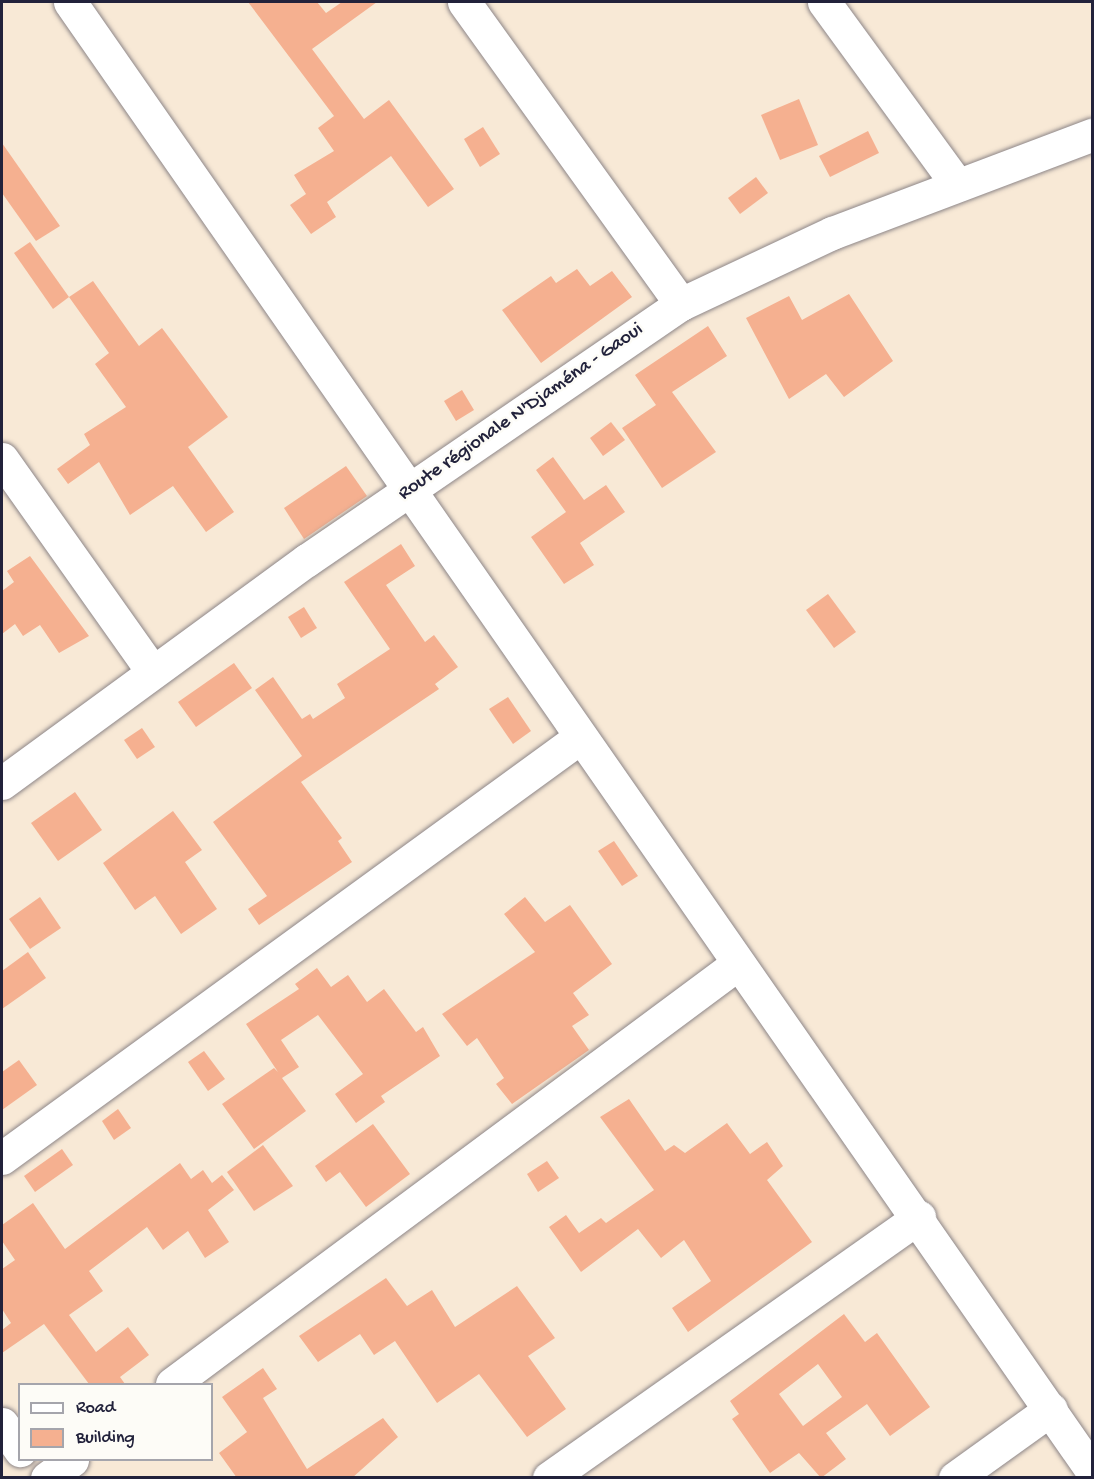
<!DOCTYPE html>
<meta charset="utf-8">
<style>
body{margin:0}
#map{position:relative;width:1094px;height:1479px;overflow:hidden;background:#f8e9d6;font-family:"Gochi Hand",sans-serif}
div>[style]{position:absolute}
.building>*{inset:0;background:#f5b090}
.roads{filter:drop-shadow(0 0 2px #8d8688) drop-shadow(0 0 2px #8d8688)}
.minor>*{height:33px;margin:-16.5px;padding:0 16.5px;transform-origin:16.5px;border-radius:16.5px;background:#fff}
span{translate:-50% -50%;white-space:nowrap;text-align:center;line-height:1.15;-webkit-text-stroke:5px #fdfcf7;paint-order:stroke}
.street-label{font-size:20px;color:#22223b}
.frame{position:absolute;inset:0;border:3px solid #22223b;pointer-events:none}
.legend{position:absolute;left:18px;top:1383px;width:195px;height:78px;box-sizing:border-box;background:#fdfcf7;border:2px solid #a5a5ac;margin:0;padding:8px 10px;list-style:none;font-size:18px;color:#22223b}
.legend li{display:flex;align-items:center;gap:12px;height:30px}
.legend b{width:30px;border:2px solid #a5a5ac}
</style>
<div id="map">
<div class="building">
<div style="clip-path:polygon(248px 2px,317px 2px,326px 13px,342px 2px,377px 2px,312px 49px,364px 119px,389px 100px,454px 189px,428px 207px,391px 156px,327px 202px,336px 217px,311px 234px,290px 205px,306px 194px,294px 175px,334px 151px,318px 128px,334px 116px)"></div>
<div style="clip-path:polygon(799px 99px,818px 145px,780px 160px,761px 115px)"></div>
<div style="clip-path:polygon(483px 127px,500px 154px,480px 167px,464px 139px)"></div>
<div style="clip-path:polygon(868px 131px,879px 153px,830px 177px,819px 156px)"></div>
<div style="clip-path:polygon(2px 143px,60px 226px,36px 241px,2px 193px)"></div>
<div style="clip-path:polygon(756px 177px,768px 193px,740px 214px,728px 198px)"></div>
<div style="clip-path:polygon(30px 242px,69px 297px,53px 309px,14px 253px)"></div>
<div style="clip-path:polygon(577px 269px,590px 286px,612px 271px,632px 297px,541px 363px,502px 310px,551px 276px,556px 283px)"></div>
<div style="clip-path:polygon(93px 281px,139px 346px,162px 328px,228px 417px,188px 447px,234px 512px,206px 532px,173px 486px,130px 515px,99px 462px,68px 484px,57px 469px,90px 445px,84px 434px,126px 407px,95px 364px,109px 353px,69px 297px)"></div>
<div style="clip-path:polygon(849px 294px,893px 361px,844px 397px,826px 374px,789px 399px,746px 318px,789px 296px,802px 320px)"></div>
<div style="clip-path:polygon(708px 326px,727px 356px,672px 392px,716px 452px,662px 488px,622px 428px,656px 405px,635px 375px)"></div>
<div style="clip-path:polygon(462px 390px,474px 410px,456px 421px,444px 401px)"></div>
<div style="clip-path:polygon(611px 422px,625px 440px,603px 456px,590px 438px)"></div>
<div style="clip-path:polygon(553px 457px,584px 500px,606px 485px,625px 512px,580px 543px,594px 565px,564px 584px,531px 537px,566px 512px,536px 470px)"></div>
<div style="clip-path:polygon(346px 466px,367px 496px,304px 539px,284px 508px)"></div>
<div style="clip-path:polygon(401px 544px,415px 566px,386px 585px,425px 642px,434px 635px,458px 667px,435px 684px,439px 689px,301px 782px,342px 838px,338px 841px,352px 862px,259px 925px,248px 909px,267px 896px,213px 822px,302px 756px,255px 690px,273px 677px,302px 719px,310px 714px,313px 719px,345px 698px,337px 684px,390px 649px,344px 582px)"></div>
<div style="clip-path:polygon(30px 556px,89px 636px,59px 653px,40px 625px,23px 636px,15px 624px,2px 634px,2px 591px,14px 582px,7px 571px)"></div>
<div style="clip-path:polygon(828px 594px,856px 632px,834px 648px,806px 610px)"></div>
<div style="clip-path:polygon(304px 607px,317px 628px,301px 638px,288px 617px)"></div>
<div style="clip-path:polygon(234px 663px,252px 688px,196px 727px,178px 702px)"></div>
<div style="clip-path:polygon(508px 697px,531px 731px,513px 744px,489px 709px)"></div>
<div style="clip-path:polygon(142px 728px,155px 747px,137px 759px,124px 740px)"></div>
<div style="clip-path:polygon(75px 792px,102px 830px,58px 861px,31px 823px)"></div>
<div style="clip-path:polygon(173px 811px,202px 850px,185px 862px,217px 909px,181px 934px,155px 896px,135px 910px,103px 863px)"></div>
<div style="clip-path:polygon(614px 841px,638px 876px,622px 886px,598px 851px)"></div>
<div style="clip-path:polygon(40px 897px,61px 928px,30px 949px,9px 919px)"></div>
<div style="clip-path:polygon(525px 897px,545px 922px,570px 905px,612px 964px,573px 993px,589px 1015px,572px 1026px,589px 1050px,512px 1104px,496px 1084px,504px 1078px,477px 1038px,467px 1046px,442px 1014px,535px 952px,504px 914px)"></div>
<div style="clip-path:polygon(28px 952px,46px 978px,2px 1009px,2px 971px)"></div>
<div style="clip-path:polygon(317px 968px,331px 987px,348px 975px,367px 1002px,384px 989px,416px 1032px,423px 1027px,440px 1056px,381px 1096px,385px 1102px,356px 1123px,335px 1094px,363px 1074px,318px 1015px,281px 1040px,299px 1067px,282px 1078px,306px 1111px,254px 1149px,222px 1104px,274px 1068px,278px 1072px,246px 1024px,299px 989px,295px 984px)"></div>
<div style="clip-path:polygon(204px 1051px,225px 1079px,208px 1091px,188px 1062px)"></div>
<div style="clip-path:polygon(19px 1060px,37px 1085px,2px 1110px,2px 1072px)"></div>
<div style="clip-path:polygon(629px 1099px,665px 1151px,674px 1145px,685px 1153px,727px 1123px,750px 1154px,767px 1142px,783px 1166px,767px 1180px,812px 1242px,688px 1332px,672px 1308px,711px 1281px,684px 1240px,661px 1258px,638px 1229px,581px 1272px,549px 1227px,566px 1215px,579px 1233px,601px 1218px,606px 1223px,654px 1190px,600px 1117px)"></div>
<div style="clip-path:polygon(118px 1109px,131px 1128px,114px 1140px,102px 1121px)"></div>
<div style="clip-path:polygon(373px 1124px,410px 1174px,366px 1207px,340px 1172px,326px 1182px,315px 1166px)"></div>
<div style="clip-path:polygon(263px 1145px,293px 1186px,254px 1211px,227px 1172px)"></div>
<div style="clip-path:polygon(62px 1149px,73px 1165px,35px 1192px,24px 1176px)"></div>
<div style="clip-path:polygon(547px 1161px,559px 1178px,538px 1192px,527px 1174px)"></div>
<div style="clip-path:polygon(180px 1163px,191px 1179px,203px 1170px,212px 1183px,222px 1175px,234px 1190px,208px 1210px,229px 1242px,205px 1258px,188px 1231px,163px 1250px,147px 1227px,89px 1271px,103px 1291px,69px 1315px,96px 1352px,128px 1327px,149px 1355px,120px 1377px,125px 1384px,89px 1384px,44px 1324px,2px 1353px,2px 1330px,11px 1323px,2px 1309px,2px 1269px,15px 1260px,2px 1241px,2px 1225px,33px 1203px,65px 1249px)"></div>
<div style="clip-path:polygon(386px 1278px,407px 1306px,432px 1290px,455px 1327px,517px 1286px,555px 1338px,528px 1356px,566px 1409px,527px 1437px,479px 1374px,437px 1403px,395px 1341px,374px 1355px,360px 1334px,318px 1362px,299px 1336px)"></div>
<div style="clip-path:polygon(evenodd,844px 1314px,865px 1342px,877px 1333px,930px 1407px,890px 1436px,867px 1404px,826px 1433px,846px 1459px,821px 1478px,799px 1453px,770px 1473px,732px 1419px,739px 1414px,730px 1401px,844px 1314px,818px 1364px,842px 1397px,803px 1426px,779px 1394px,818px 1364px)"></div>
<div style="clip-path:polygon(263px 1368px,277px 1389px,263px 1398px,307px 1469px,383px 1418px,398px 1437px,352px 1478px,237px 1478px,219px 1453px,247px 1432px,222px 1397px)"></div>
</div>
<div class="roads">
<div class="minor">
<div style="left:70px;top:2px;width:1790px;rotate:55.17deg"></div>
<div style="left:464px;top:2px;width:372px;rotate:54.3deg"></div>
<div style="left:824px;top:2px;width:224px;rotate:53.9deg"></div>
<div style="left:2px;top:459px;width:260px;rotate:54.7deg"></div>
<div style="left:2px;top:783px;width:378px;rotate:-36.2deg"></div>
<div style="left:307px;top:560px;width:453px;rotate:-34.4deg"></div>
<div style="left:681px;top:304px;width:167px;rotate:-25.2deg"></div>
<div style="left:832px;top:233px;width:278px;rotate:-20.7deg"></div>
<div style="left:2px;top:1158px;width:714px;rotate:-36.05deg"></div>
<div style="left:172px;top:1384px;width:703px;rotate:-36.61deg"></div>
<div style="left:2px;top:1424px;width:32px;rotate:55deg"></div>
<div style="left:47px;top:1478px;width:31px;rotate:-36deg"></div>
<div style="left:549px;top:1478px;width:453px;rotate:-35.2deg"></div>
<div style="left:955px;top:1478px;width:118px;rotate:-35.7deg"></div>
</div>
</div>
<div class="street-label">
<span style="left:521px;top:412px;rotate:-35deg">Route régionale N'Djaména - Gaoui</span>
</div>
<div class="frame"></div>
<ul class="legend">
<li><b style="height:8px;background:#fff"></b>Road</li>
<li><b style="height:16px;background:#f5b090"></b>Building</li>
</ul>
</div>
